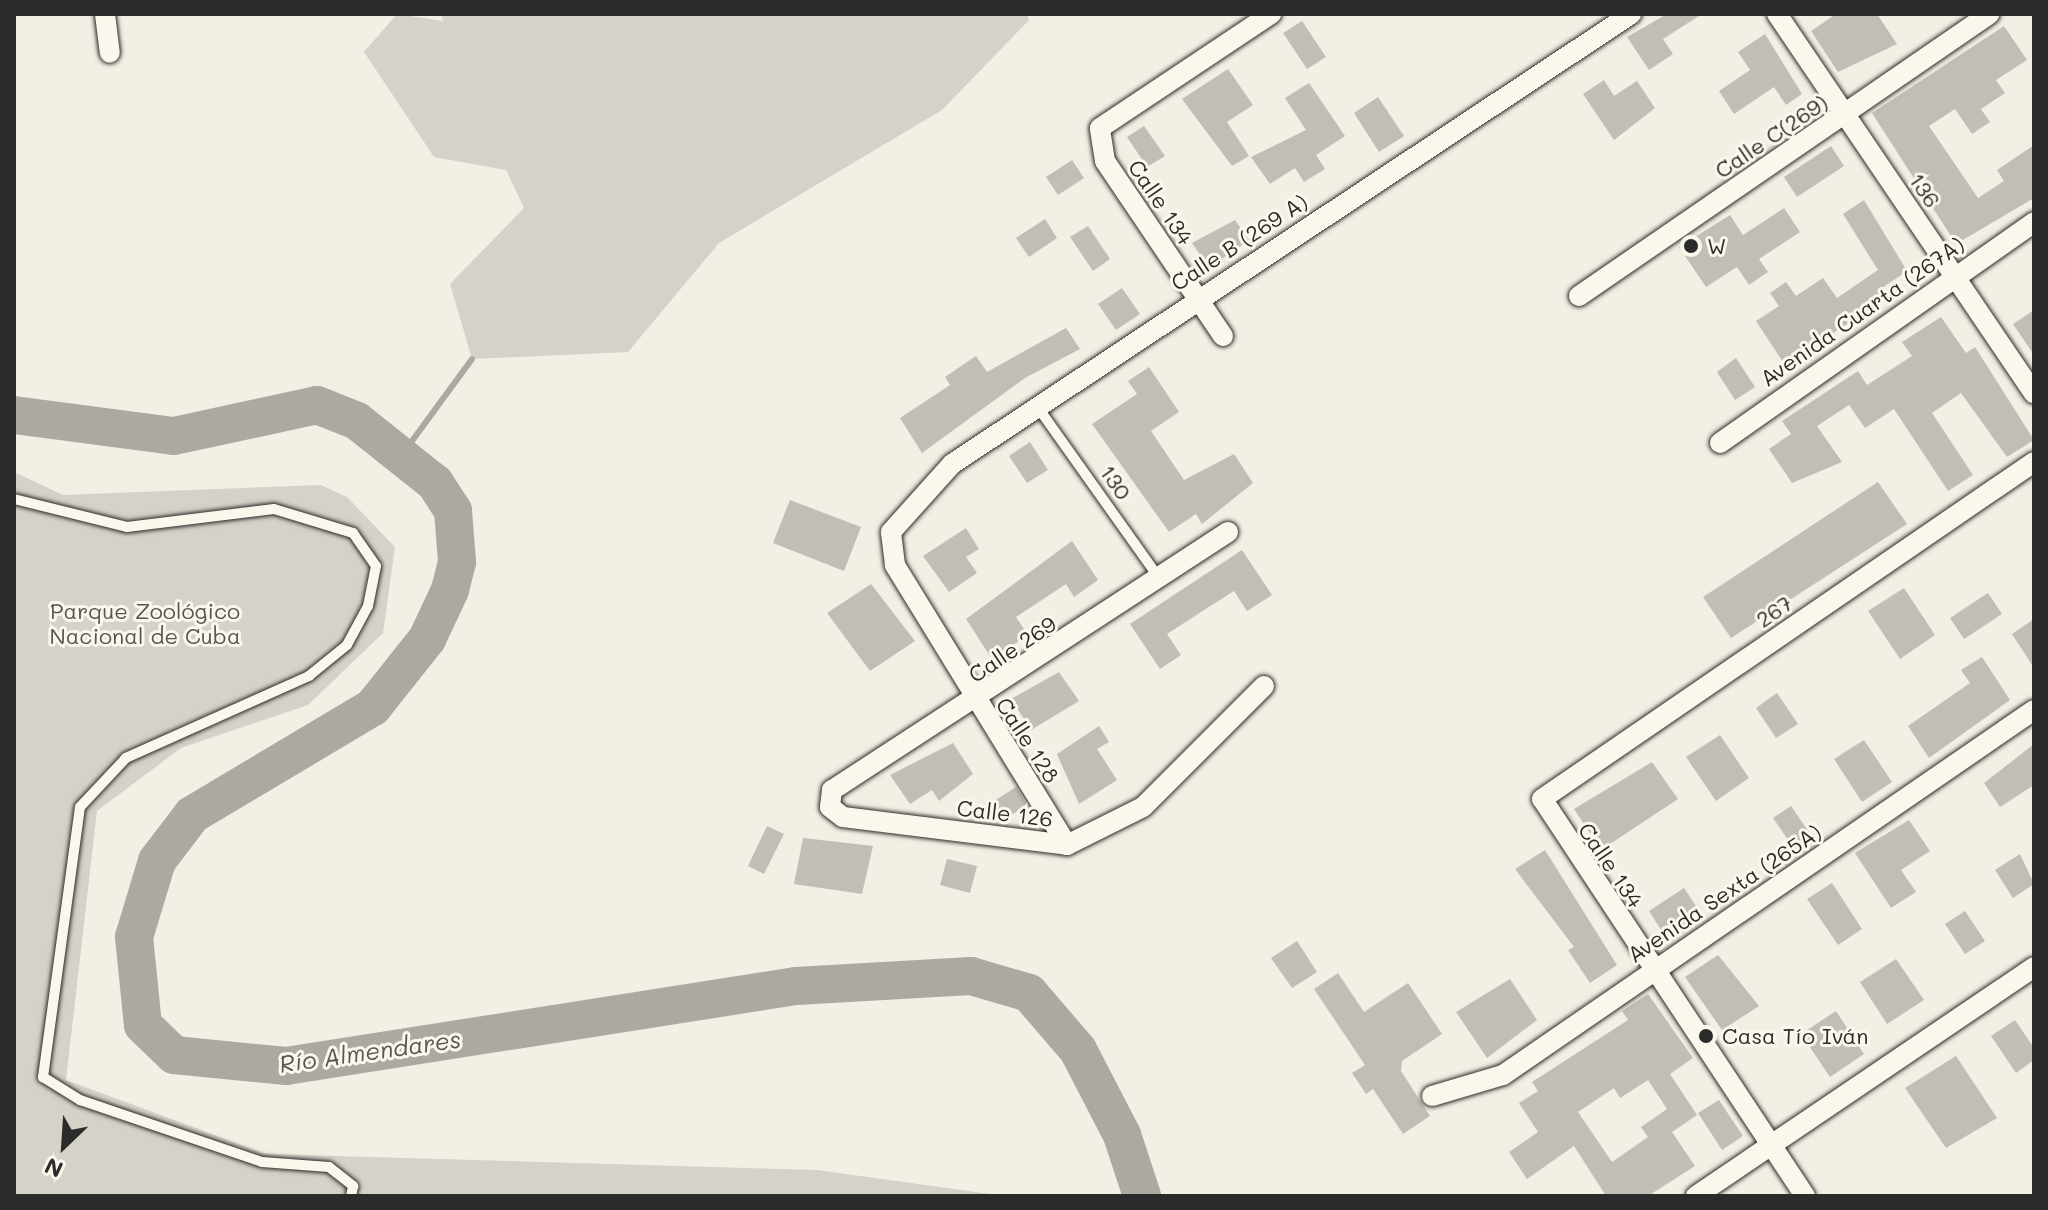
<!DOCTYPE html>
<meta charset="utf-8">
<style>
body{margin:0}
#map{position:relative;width:2048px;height:1210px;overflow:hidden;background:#f3efe4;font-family:Mali,sans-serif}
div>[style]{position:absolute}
.green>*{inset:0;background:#d5d2c9}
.stream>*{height:6px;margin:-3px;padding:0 3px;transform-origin:3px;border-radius:3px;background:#aca9a2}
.river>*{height:38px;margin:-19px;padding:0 19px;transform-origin:19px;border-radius:19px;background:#aca9a2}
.building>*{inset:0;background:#c0beb6}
.roads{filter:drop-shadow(0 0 2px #2b2b2b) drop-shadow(0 0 2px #2b2b2b)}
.lane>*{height:10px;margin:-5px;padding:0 5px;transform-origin:5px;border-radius:5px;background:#fbf7ec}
.street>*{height:20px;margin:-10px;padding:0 10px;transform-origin:10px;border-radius:10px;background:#fbf7ec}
.dots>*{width:22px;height:22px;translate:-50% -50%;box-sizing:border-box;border:4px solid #fbf7ec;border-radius:50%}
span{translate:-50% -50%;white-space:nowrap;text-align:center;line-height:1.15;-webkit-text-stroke:6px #fbf7ec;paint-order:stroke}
.street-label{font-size:22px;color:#2b2b2b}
.poi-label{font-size:22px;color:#2b2b2b}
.left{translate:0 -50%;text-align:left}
.park-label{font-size:22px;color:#565552}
.water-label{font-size:24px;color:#585755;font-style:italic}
.frame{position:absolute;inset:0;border:16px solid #2b2b2b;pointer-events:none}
.north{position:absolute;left:24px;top:1106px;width:80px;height:80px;-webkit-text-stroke:6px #fbf7ec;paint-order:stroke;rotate:205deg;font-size:22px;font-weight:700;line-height:32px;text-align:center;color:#2b2b2b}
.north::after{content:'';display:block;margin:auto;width:28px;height:36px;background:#2b2b2b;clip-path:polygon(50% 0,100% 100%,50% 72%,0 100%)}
</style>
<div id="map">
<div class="green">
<div style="clip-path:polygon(397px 14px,443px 21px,441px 14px,1027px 14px,1029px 20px,942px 110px,719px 243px,628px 352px,472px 359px,450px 284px,524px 208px,506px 170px,434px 157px,364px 52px)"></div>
<div style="clip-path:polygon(14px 472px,63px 495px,321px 485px,347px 497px,395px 547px,383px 633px,308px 705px,181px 748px,97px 811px,66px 1080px,266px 1154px,817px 1170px,1005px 1196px,14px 1196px)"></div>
</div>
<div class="stream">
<div style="left:401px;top:456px;width:120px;rotate:-53.8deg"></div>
</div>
<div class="river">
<div style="left:14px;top:415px;width:161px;rotate:7.5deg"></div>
<div style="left:174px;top:436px;width:146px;rotate:-12.2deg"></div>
<div style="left:317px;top:405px;width:43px;rotate:21.8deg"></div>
<div style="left:357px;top:421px;width:100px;rotate:38.5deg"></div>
<div style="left:435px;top:483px;width:33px;rotate:57deg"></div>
<div style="left:453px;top:511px;width:51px;rotate:85.5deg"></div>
<div style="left:457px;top:562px;width:29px;rotate:104deg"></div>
<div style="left:450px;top:590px;width:54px;rotate:115.1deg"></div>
<div style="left:427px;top:639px;width:87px;rotate:128.5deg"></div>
<div style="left:373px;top:707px;width:211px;rotate:149.2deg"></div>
<div style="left:192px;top:815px;width:58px;rotate:127.3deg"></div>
<div style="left:157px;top:861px;width:79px;rotate:106.8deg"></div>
<div style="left:134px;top:937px;width:88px;rotate:84.2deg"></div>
<div style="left:143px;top:1025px;width:43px;rotate:44.1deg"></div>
<div style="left:174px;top:1055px;width:113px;rotate:5.6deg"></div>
<div style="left:286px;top:1066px;width:516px;rotate:-8.91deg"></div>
<div style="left:796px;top:986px;width:175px;rotate:-3.3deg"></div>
<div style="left:971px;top:976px;width:60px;rotate:16.3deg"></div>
<div style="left:1029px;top:993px;width:75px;rotate:49.3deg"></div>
<div style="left:1078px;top:1050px;width:96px;rotate:62.6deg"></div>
<div style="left:1122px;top:1135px;width:64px;rotate:71.8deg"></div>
</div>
<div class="building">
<div style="clip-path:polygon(1667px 14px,1702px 14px,1663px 39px,1673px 54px,1649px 70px,1627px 37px)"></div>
<div style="clip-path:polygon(1836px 14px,1877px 14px,1897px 44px,1838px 72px,1811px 31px)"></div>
<div style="clip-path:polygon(1302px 21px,1326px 57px,1307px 69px,1283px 33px)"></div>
<div style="clip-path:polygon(2004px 26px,2027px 60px,1996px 80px,2005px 93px,1981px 109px,1990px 122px,1972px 134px,1955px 109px,1929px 126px,1978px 198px,2004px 181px,1997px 170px,2034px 145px,2034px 198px,1956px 244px,1872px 113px)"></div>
<div style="clip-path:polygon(1765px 34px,1802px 94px,1786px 105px,1774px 87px,1734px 114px,1719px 91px,1750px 70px,1738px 52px)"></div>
<div style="clip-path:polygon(1228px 69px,1253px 105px,1227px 122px,1249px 156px,1232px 166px,1182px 99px)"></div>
<div style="clip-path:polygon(1604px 80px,1614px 96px,1637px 81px,1655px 108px,1614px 140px,1583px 94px)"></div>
<div style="clip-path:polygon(1309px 83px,1345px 136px,1316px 155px,1325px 169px,1304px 182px,1295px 168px,1270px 184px,1251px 157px,1306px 130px,1285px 98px)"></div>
<div style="clip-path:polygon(1378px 97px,1404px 136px,1379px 152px,1354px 113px)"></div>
<div style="clip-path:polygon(1144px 126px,1165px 156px,1147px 167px,1127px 137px)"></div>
<div style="clip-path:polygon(1831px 146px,1844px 166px,1797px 197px,1784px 177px)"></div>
<div style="clip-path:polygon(1072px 160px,1084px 178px,1058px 195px,1046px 177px)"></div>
<div style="clip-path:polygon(1864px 200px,1907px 271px,1882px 288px,1888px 297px,1785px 365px,1756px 321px,1779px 306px,1770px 293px,1786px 282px,1796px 296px,1823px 278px,1837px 298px,1878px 270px,1843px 214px)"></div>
<div style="clip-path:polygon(1784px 208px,1800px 232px,1759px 259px,1768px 272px,1749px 285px,1737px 267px,1706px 287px,1679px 247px,1730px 215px,1743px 235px)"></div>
<div style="clip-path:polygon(1045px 219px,1057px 238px,1029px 257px,1016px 238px)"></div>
<div style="clip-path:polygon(1235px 220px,1249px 240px,1209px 268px,1192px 243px)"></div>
<div style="clip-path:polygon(1088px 226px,1110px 259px,1093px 271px,1070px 237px)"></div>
<div style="clip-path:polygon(1122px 288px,1140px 314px,1116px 330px,1098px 304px)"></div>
<div style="clip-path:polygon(2034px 310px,2034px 355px,2013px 324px)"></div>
<div style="clip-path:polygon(1941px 317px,1966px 353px,1975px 347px,2034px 440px,2007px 457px,1961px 393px,1932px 413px,1973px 475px,1948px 491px,1894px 409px,1865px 428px,1849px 405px,1817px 426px,1842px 462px,1792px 483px,1769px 449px,1791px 434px,1782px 421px,1858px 371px,1867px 385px,1912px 356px,1902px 342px)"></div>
<div style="clip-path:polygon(1066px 328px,1080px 349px,1025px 378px,922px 453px,900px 418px,950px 385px,945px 377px,976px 356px,987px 372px)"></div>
<div style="clip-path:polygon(1736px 358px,1755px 387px,1735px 400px,1717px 372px)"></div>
<div style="clip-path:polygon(1149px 367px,1179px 412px,1151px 431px,1184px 480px,1234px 454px,1253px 483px,1202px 524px,1196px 514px,1169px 532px,1092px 424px,1137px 394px,1128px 381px)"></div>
<div style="clip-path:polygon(1030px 442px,1048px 470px,1027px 483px,1009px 456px)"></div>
<div style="clip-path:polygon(1878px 482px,1907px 524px,1731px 638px,1703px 597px)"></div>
<div style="clip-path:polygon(790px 500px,861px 527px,844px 571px,773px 543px)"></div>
<div style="clip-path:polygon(966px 528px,979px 549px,966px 557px,977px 573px,949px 592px,923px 556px)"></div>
<div style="clip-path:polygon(1072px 541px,1098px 580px,1074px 597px,1066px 584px,1016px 617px,1028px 635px,992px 659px,966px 619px)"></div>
<div style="clip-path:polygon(1242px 550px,1272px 595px,1247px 611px,1234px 591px,1201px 612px,1167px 634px,1181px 655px,1160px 669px,1130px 624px)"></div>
<div style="clip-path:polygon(871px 584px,915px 641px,870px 671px,827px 613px)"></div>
<div style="clip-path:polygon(1904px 588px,1935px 635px,1900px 659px,1868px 611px)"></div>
<div style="clip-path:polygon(1988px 593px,2002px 614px,1964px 639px,1950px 618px)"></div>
<div style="clip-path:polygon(2034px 619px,2034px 668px,2012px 634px)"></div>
<div style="clip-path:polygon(1982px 657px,2010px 700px,1929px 758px,1908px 726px,1970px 683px,1961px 670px)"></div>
<div style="clip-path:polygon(1059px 672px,1079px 701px,1031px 730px,1011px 699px)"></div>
<div style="clip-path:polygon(1777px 693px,1798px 724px,1776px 738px,1756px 708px)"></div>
<div style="clip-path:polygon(1099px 726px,1109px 742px,1097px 749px,1117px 780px,1079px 804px,1057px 754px)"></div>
<div style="clip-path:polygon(1720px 735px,1749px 778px,1716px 801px,1686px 757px)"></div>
<div style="clip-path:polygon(1864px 740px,1892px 782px,1862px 802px,1834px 759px)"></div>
<div style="clip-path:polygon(953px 743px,973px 774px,939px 801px,932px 790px,910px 804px,890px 775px)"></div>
<div style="clip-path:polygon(2034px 744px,2034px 785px,2000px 807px,1984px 783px)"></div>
<div style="clip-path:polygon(1652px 762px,1678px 799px,1601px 850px,1574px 809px)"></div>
<div style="clip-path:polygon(1016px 787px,1027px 805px,1003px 820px,991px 803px)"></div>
<div style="clip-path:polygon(1791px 806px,1813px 838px,1795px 850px,1773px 818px)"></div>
<div style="clip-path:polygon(1909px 820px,1930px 851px,1901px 870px,1916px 892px,1891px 908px,1855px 853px)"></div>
<div style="clip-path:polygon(767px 826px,784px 834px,764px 874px,748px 866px)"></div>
<div style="clip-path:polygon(803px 838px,873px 846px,862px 894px,794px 884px)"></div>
<div style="clip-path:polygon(1545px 850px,1617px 965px,1590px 983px,1568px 950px,1574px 947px,1515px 869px)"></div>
<div style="clip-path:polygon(2020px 854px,2034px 884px,2013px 898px,1995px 870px)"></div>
<div style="clip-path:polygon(947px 859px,977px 866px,970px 893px,940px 885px)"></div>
<div style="clip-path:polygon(1832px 883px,1862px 929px,1838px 945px,1807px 899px)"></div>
<div style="clip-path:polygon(1684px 888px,1704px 918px,1669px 942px,1649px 911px)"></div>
<div style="clip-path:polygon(1965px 911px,1985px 941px,1965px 954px,1945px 924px)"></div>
<div style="clip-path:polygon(1297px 941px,1317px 972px,1292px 988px,1271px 958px)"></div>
<div style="clip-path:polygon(1718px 955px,1759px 1006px,1722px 1030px,1685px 977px)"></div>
<div style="clip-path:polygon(1896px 959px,1924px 1000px,1887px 1024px,1860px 982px)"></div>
<div style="clip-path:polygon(1338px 973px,1364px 1012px,1408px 983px,1442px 1034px,1402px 1061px,1401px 1071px,1430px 1116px,1403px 1134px,1373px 1089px,1366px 1094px,1352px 1073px,1365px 1065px,1314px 989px)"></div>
<div style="clip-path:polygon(1510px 979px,1537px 1020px,1487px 1058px,1456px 1012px)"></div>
<div style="clip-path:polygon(evenodd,1648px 994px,1693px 1058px,1670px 1074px,1697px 1115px,1672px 1132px,1695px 1166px,1648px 1196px,1606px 1196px,1574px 1146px,1527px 1179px,1509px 1152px,1538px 1132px,1519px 1103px,1538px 1091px,1532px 1082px,1628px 1020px,1622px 1011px,1648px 994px,1648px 1080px,1667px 1109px,1641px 1127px,1648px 1137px,1612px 1162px,1578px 1112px,1614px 1088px,1620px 1098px,1648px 1080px)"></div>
<div style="clip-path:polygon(1836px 1011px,1864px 1054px,1830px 1077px,1801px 1034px)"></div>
<div style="clip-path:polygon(2015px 1020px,2034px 1048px,2034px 1060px,2016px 1073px,1991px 1036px)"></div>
<div style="clip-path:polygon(1956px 1056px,1997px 1118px,1946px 1148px,1905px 1088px)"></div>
<div style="clip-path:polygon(1719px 1100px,1743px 1136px,1722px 1150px,1698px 1113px)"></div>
</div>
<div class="roads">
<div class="lane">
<div style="left:1039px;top:409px;width:207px;rotate:54.6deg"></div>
<div style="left:14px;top:499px;width:116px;rotate:13.9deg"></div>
<div style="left:127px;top:527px;width:148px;rotate:-7deg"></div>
<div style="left:274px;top:509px;width:83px;rotate:16.9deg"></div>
<div style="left:353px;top:533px;width:40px;rotate:55.1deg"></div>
<div style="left:376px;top:566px;width:41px;rotate:101.3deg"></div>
<div style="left:368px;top:606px;width:44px;rotate:118.3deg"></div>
<div style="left:347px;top:645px;width:49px;rotate:140.8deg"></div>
<div style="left:309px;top:676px;width:201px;rotate:155.9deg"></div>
<div style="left:126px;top:758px;width:67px;rotate:133.2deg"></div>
<div style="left:80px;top:807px;width:273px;rotate:97.8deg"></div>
<div style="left:43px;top:1077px;width:44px;rotate:31.9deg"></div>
<div style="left:80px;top:1100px;width:192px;rotate:18.8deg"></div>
<div style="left:262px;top:1162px;width:67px;rotate:4.3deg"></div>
<div style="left:329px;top:1167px;width:31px;rotate:38deg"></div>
<div style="left:353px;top:1186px;width:10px;rotate:101deg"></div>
</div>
<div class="street">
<div style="left:105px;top:14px;width:39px;rotate:83deg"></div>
<div style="left:1777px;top:14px;width:458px;rotate:55.9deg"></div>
<div style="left:1579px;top:296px;width:498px;rotate:-34.5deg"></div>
<div style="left:1223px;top:336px;width:211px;rotate:-124deg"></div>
<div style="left:1105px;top:161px;width:33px;rotate:-99deg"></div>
<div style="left:1100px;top:128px;width:206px;rotate:-33.7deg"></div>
<div style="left:1720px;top:443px;width:384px;rotate:-35.1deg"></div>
<div style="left:1228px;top:532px;width:473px;rotate:146.9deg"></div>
<div style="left:832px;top:790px;width:17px;rotate:97deg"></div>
<div style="left:830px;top:807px;width:16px;rotate:38deg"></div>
<div style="left:843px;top:817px;width:226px;rotate:7.1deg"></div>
<div style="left:1067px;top:845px;width:85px;rotate:-26.6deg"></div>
<div style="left:1143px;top:807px;width:171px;rotate:-45deg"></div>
<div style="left:1067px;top:845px;width:329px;rotate:-121.6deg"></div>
<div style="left:895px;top:565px;width:33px;rotate:-97deg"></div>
<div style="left:891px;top:532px;width:91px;rotate:-48.1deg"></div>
<div style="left:952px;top:464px;width:815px;rotate:-33.53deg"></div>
<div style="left:1432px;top:1096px;width:74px;rotate:-16.5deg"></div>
<div style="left:1503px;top:1075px;width:644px;rotate:-34.5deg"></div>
<div style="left:1696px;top:1196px;width:408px;rotate:-34.1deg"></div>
<div style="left:1805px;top:1196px;width:476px;rotate:-123.5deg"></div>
<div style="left:1542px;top:799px;width:596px;rotate:-34.41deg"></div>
</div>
</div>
<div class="dots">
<div style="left:1691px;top:246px;background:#2b2b2b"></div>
<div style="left:1706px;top:1036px;background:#2b2b2b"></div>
</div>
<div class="street-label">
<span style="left:1771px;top:136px;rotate:-34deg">Calle C(269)</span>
<span style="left:1925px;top:190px;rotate:56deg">136</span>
<span style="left:1161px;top:202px;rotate:56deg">Calle 134</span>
<span style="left:1239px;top:242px;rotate:-33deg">Calle B (269 A)</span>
<span style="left:1862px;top:311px;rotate:-35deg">Avenida Cuarta (267A)</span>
<span style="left:1116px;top:482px;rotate:55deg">130</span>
<span style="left:1774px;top:611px;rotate:-34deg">267</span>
<span style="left:1012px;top:649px;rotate:-34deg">Calle 269</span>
<span style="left:1028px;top:740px;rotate:57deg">Calle 128</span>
<span style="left:1005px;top:813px;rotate:7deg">Calle 126</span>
<span style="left:1611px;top:865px;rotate:56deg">Calle 134</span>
<span style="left:1724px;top:893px;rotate:-34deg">Avenida Sexta (265A)</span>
</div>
<div class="poi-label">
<span class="left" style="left:1707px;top:246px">W</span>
<span class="left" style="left:1722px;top:1036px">Casa Tío Iván</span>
</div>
<div class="park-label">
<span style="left:145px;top:623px">Parque Zoológico<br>Nacional de Cuba</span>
</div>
<div class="water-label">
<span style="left:370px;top:1051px;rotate:-8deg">Río Almendares</span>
</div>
<div class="frame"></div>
<div class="north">N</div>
</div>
